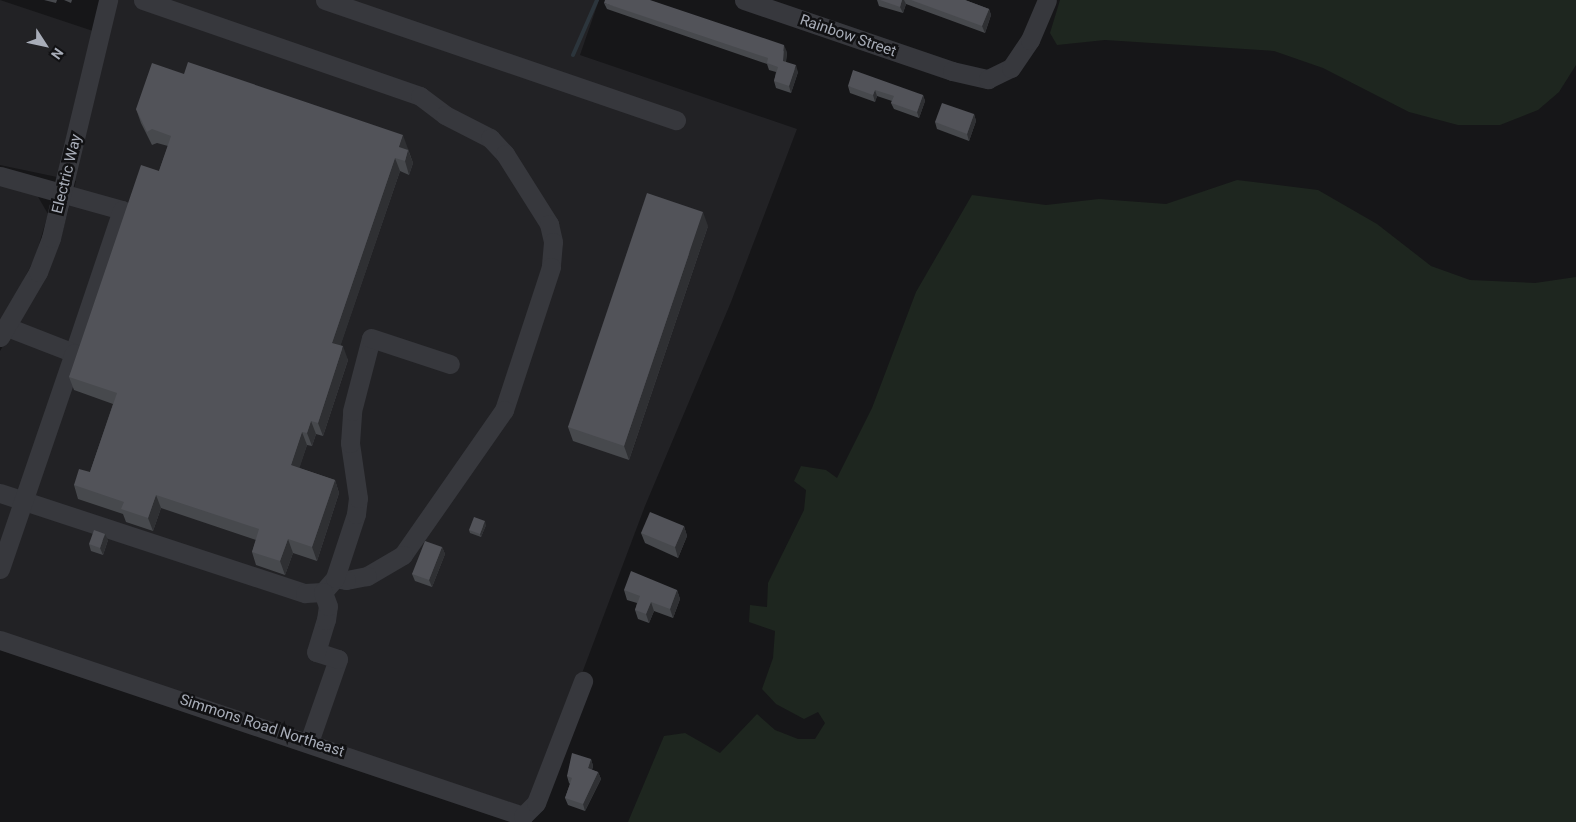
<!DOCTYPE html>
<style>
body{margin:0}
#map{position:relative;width:1576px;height:822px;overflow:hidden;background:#161618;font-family:Roboto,sans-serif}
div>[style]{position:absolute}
.built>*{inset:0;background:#222225}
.green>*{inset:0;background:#1e261f}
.stream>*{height:4px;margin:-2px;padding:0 2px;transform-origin:2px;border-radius:2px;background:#2c353c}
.minor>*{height:19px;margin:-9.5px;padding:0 9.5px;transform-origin:9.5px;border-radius:9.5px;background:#37383d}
.wall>*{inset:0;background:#47494d}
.shaded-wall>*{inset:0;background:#2f3033}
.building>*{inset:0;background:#525359}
span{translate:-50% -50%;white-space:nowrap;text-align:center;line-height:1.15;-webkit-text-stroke:5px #111113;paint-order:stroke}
.street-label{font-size:15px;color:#a8adb8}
.north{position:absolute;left:20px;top:20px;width:50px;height:50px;-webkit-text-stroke:4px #111113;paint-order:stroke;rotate:125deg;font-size:14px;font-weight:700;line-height:20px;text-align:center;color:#a8adb8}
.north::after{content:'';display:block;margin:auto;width:18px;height:22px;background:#a8adb8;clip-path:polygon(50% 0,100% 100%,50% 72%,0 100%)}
</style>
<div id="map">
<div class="built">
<div style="clip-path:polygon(0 0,108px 36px,116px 0,599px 0,580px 55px,797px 129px,731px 302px,645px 506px,552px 753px,531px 799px,521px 806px,0 634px,0 351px,42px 282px,60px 241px,76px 181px,0 165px)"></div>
<div style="clip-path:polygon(0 182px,37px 195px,48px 214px,35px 258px,0 325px)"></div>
</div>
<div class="green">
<div style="clip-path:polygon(1060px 0,1576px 0,1576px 65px,1559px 92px,1538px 110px,1500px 125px,1458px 125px,1409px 112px,1323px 68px,1274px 51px,1105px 40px,1057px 45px,1050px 33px)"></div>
<div style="clip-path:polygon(1237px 180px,1318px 190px,1377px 224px,1431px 266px,1470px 280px,1535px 283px,1576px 277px,1576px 822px,628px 822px,664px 736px,685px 733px,720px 753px,757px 714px,775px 730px,798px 739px,815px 739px,825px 723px,818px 712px,804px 719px,776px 704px,762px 689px,773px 658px,775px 631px,749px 622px,750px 605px,767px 607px,768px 583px,804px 510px,806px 490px,794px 481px,801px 466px,826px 470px,837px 478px,872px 408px,916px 292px,972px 195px,1046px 205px,1099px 199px,1166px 204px)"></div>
</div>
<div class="stream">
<div style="left:573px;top:55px;width:60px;rotate:-66.4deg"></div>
</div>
<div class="minor">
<div style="left:143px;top:0;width:293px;rotate:19.1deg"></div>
<div style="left:420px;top:96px;width:31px;rotate:37deg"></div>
<div style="left:445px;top:115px;width:51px;rotate:27.1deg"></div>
<div style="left:490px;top:138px;width:22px;rotate:47deg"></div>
<div style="left:505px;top:154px;width:83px;rotate:57.8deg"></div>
<div style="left:549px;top:224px;width:18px;rotate:77deg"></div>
<div style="left:553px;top:242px;width:25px;rotate:95deg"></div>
<div style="left:551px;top:267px;width:151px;rotate:108.2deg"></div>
<div style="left:504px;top:410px;width:177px;rotate:124.9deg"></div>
<div style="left:403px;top:555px;width:42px;rotate:149.7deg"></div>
<div style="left:367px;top:576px;width:21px;rotate:169deg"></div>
<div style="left:346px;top:580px;width:11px;rotate:-170deg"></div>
<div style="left:325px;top:0;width:371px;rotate:18.9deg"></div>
<div style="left:744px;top:0;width:220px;rotate:18.8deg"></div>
<div style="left:952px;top:71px;width:37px;rotate:13deg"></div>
<div style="left:988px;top:79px;width:25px;rotate:-26deg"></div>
<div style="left:1011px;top:68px;width:34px;rotate:-56deg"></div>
<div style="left:1030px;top:40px;width:43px;rotate:-67deg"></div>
<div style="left:0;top:176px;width:127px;rotate:15.6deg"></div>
<div style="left:122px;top:210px;width:151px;rotate:108.6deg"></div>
<div style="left:74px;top:353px;width:72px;rotate:-158.8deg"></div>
<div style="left:0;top:337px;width:75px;rotate:-59.7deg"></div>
<div style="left:38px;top:272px;width:36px;rotate:-69deg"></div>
<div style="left:51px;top:238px;width:245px;rotate:-76.5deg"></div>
<div style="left:0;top:493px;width:321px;rotate:18.2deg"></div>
<div style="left:305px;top:593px;width:18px;rotate:-3deg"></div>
<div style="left:323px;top:592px;width:18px;rotate:-49deg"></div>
<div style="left:335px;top:578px;width:67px;rotate:-71.8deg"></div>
<div style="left:356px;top:514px;width:16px;rotate:-83deg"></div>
<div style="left:358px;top:498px;width:56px;rotate:-98.3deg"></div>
<div style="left:350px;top:443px;width:32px;rotate:-86deg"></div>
<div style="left:352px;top:411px;width:75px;rotate:-75.4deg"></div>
<div style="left:371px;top:338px;width:83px;rotate:18.2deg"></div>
<div style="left:0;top:569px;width:228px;rotate:-71.1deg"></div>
<div style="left:0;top:640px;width:552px;rotate:18.6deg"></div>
<div style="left:523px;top:816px;width:18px;rotate:-45deg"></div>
<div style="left:536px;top:803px;width:131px;rotate:-68.9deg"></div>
<div style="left:309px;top:742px;width:88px;rotate:-70.7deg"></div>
<div style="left:338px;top:659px;width:23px;rotate:-162deg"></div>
<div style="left:316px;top:652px;width:34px;rotate:-73deg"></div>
<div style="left:326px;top:620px;width:14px;rotate:-82deg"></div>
<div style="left:328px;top:606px;width:15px;rotate:-110deg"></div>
</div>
<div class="wall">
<div style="clip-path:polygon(44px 0,57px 0,56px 3px)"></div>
<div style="clip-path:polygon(64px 0,72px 0,71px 3px)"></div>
<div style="clip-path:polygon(877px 0,965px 0,989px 9px,991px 15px,985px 33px,906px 4px,903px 13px,879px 6px)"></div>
<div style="clip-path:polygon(604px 3px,787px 52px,786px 62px,798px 72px,791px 93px,776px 88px,774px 81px,776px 72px,769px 70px,767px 64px,607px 9px)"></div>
<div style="clip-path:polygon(848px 86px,923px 95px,925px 101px,919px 118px,894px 109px,891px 103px,892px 101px,877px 96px,875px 102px,850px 93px)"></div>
<div style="clip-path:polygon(136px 109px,408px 149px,413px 163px,409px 175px,400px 171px,340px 346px,348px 360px,323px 436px,316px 434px,312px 446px,307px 445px,299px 468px,335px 480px,339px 493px,317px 561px,293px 553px,285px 575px,256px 565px,252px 552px,256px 540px,161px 508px,153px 531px,126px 522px,123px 514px,78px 499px,74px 485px,90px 472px,113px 404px,74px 390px,69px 377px,159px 171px,168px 146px,157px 143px,152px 145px,141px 123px)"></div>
<div style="clip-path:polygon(974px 114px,976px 121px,969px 141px,937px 129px,935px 122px)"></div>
<div style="clip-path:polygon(708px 226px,629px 460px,573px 441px,568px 427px)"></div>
<div style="clip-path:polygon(486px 525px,481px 537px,470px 533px,469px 530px)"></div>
<div style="clip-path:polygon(684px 526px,687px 536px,678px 558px,645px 543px,641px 533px)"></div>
<div style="clip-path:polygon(108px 540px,103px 555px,91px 551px,89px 544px)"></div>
<div style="clip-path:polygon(442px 547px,445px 554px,432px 587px,415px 581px,412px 574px)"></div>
<div style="clip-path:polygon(624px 590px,677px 590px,680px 599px,673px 618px,654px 611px,649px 623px,638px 619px,635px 610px,637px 603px,627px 600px)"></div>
<div style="clip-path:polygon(591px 759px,593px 766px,592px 770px,598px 772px,601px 779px,585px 811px,568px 805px,565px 798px,570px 784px,569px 783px,567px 776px)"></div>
</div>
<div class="shaded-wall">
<div style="clip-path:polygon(902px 0,904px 0,906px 4px,903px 13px,900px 7px)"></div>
<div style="clip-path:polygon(989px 9px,991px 15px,985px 33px,982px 26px)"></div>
<div style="clip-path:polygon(784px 45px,787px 52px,785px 67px,783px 61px)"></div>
<div style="clip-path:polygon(796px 65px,798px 72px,791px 93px,789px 86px)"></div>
<div style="clip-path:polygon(875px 90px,877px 96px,875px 102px,873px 95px)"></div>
<div style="clip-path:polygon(923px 95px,925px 101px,919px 118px,917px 112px)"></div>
<div style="clip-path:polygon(974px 114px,976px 121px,969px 141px,967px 134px)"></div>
<div style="clip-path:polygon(403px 135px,408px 149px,404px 160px,399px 147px)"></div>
<div style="clip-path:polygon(408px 150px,413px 163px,409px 175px,405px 161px)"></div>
<div style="clip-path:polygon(395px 158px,400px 171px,337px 356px,332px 343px)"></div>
<div style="clip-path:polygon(703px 212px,708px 226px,629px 460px,624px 446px)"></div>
<div style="clip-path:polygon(343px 346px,348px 360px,323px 436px,318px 423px)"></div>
<div style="clip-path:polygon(311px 421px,316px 434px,312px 446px,307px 433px)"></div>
<div style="clip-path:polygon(302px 432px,307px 445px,296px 479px,291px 465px)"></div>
<div style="clip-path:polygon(335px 480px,339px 493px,317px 561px,312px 547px)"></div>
<div style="clip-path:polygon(156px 495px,161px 508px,153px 531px,148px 518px)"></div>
<div style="clip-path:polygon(485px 521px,486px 525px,481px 537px,480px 534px)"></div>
<div style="clip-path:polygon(684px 526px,687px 536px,678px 558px,675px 547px)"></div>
<div style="clip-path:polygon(105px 534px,108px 540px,103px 555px,100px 548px)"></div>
<div style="clip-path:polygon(288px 539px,293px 553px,285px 575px,280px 561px)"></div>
<div style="clip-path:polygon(442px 547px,445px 554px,432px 587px,429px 580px)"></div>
<div style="clip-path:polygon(677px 590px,680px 599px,673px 618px,670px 609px)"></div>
<div style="clip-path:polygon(651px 602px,654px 611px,649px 623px,646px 614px)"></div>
<div style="clip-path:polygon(591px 759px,593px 766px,590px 775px,588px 768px)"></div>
<div style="clip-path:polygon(598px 772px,601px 779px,585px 811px,583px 804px)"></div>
</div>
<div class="building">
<div style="clip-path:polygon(605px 0,650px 0,784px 45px,783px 61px,796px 65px,789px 86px,774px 81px,778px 67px,767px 63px,768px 58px,604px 3px)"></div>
<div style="clip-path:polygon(880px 0,902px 0,900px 7px)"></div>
<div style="clip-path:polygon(911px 0,965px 0,989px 9px,982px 26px)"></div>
<div style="clip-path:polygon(188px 62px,403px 135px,399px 147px,408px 150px,405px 161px,395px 158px,332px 343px,343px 346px,318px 423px,311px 421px,307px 433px,302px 432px,291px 465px,335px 480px,312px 547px,288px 539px,280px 561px,252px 552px,259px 529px,156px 495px,148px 518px,121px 509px,124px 502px,74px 485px,79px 469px,90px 472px,117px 393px,69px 377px,141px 165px,159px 171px,171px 136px,152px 129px,147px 132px,136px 109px,152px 63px,184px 74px)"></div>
<div style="clip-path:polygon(853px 70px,923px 95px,917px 112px,891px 103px,894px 96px,875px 90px,873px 95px,848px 86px)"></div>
<div style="clip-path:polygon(942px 103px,974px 114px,967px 134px,935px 122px)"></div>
<div style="clip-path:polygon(647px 193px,703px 212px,624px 446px,568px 427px)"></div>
<div style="clip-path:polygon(650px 512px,684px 526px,675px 547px,641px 533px)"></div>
<div style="clip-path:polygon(474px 517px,485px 521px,480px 534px,469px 530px)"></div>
<div style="clip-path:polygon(94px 530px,105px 534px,100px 548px,89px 544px)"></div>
<div style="clip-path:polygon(425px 541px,442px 547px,429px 580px,412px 574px)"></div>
<div style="clip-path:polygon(631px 571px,677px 590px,670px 609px,651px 602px,646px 614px,635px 610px,640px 596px,624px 590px)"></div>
<div style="clip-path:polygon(572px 753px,591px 759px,588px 768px,598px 772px,583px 804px,565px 798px,572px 778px,567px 776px)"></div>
</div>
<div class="street-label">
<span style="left:848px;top:36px;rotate:19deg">Rainbow Street</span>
<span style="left:67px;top:174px;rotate:-76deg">Electric Way</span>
<span style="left:262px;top:726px;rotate:18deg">Simmons Road Northeast</span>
</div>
<div class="north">N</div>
</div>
